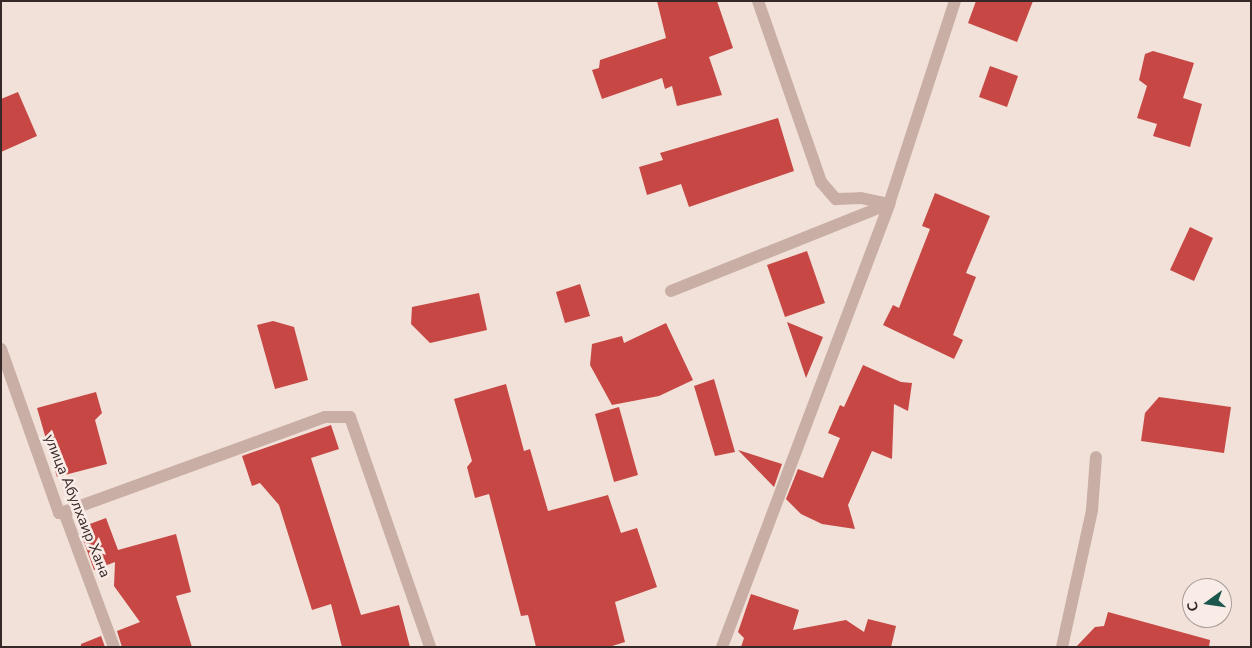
<!DOCTYPE html>
<meta charset="utf-8">
<style>
body{margin:0}
#map{position:relative;width:1252px;height:648px;overflow:hidden;background:#f1e1d9;font-family:"Nunito Sans",sans-serif}
div>[style]{position:absolute}
.building>*{inset:0;background:#c64743}
.minor>*{height:12px;margin:-6px;padding:0 6px;transform-origin:6px;border-radius:6px;background:#c9aea5}
span{translate:-50% -50%;white-space:nowrap;text-align:center;line-height:1.15;-webkit-text-stroke:5px #f9ece6;paint-order:stroke}
.street-label{font-size:15px;color:#352827}
.frame{position:absolute;inset:0;border:2px solid #352827;pointer-events:none}
.north{position:absolute;left:1182px;top:578px;width:50px;height:50px;box-sizing:border-box;background:#f9ece6;border:1px solid #ab9e9a;border-radius:50%;rotate:256deg;font-size:14px;font-weight:700;line-height:20px;text-align:center;color:#352827}
.north::after{content:'';display:block;margin:auto;width:18px;height:22px;background:#1c574e;clip-path:polygon(50% 0,100% 100%,50% 72%,0 100%)}
</style>
<div id="map">
<div class="building">
<div style="clip-path:polygon(657px 1px,717px 1px,733px 48px,709px 57px,722px 95px,677px 106px,672px 86px,665px 89px,662px 78px,602px 99px,592px 70px,599px 68px,600px 60px,666px 38px)"></div>
<div style="clip-path:polygon(976px 1px,1033px 1px,1017px 42px,968px 23px)"></div>
<div style="clip-path:polygon(1153px 51px,1194px 63px,1183px 98px,1202px 104px,1190px 147px,1153px 136px,1157px 124px,1137px 118px,1147px 86px,1139px 80px,1145px 54px)"></div>
<div style="clip-path:polygon(990px 66px,1018px 76px,1007px 107px,979px 97px)"></div>
<div style="clip-path:polygon(18px 92px,37px 136px,1px 152px,1px 99px)"></div>
<div style="clip-path:polygon(778px 118px,794px 171px,689px 207px,681px 184px,647px 195px,639px 167px,663px 160px,660px 153px)"></div>
<div style="clip-path:polygon(935px 193px,990px 216px,966px 273px,976px 277px,953px 335px,963px 340px,954px 359px,883px 325px,893px 305px,899px 308px,930px 229px,922px 226px)"></div>
<div style="clip-path:polygon(1190px 227px,1213px 238px,1194px 281px,1170px 270px)"></div>
<div style="clip-path:polygon(807px 251px,825px 303px,785px 317px,767px 265px)"></div>
<div style="clip-path:polygon(580px 284px,590px 316px,565px 323px,556px 292px)"></div>
<div style="clip-path:polygon(479px 293px,487px 330px,430px 343px,411px 324px,412px 307px)"></div>
<div style="clip-path:polygon(273px 321px,294px 327px,308px 380px,275px 389px,257px 325px)"></div>
<div style="clip-path:polygon(787px 322px,823px 337px,806px 378px)"></div>
<div style="clip-path:polygon(666px 323px,693px 380px,659px 396px,612px 405px,590px 365px,592px 344px,622px 336px,624px 343px)"></div>
<div style="clip-path:polygon(863px 365px,901px 382px,912px 383px,908px 411px,894px 404px,892px 459px,872px 451px,848px 505px,855px 529px,822px 524px,801px 514px,786px 499px,798px 469px,823px 478px,840px 438px,828px 433px,840px 405px,844px 407px)"></div>
<div style="clip-path:polygon(714px 379px,735px 452px,715px 456px,694px 386px)"></div>
<div style="clip-path:polygon(506px 384px,524px 451px,530px 449px,548px 511px,608px 495px,621px 533px,637px 528px,657px 587px,615px 602px,625px 642px,609px 647px,536px 647px,528px 615px,521px 616px,489px 494px,475px 498px,467px 467px,472px 461px,454px 399px)"></div>
<div style="clip-path:polygon(96px 392px,102px 413px,95px 420px,107px 464px,57px 477px,37px 408px)"></div>
<div style="clip-path:polygon(1159px 397px,1231px 407px,1224px 453px,1141px 441px,1145px 413px)"></div>
<div style="clip-path:polygon(619px 407px,638px 475px,614px 482px,595px 414px)"></div>
<div style="clip-path:polygon(331px 425px,339px 449px,311px 458px,361px 615px,399px 605px,410px 647px,342px 647px,331px 604px,312px 610px,279px 505px,260px 483px,252px 486px,242px 456px)"></div>
<div style="clip-path:polygon(738px 450px,782px 464px,774px 487px)"></div>
<div style="clip-path:polygon(106px 518px,118px 550px,176px 534px,191px 592px,176px 596px,192px 647px,122px 647px,117px 631px,140px 622px,114px 586px,115px 562px,94px 570px,79px 528px)"></div>
<div style="clip-path:polygon(751px 594px,799px 610px,793px 630px,846px 620px,864px 632px,868px 619px,896px 626px,891px 647px,741px 647px,744px 638px,738px 632px)"></div>
<div style="clip-path:polygon(1108px 612px,1210px 640px,1209px 647px,1076px 647px,1095px 627px,1104px 626px)"></div>
<div style="clip-path:polygon(101px 636px,105px 647px,81px 647px,81px 644px)"></div>
</div>
<div class="minor">
<div style="left:758px;top:1px;width:192px;rotate:70.8deg"></div>
<div style="left:821px;top:182px;width:23px;rotate:49deg"></div>
<div style="left:836px;top:199px;width:25px;rotate:-2deg"></div>
<div style="left:861px;top:198px;width:29px;rotate:12deg"></div>
<div style="left:671px;top:291px;width:235px;rotate:-21.8deg"></div>
<div style="left:1px;top:349px;width:174px;rotate:70.5deg"></div>
<div style="left:59px;top:513px;width:5px;rotate:-11deg"></div>
<div style="left:64px;top:512px;width:144px;rotate:69.7deg"></div>
<div style="left:64px;top:512px;width:278px;rotate:-20deg"></div>
<div style="left:325px;top:417px;width:25px"></div>
<div style="left:350px;top:417px;width:244px;rotate:70.8deg"></div>
<div style="left:722px;top:647px;width:473px;rotate:-69.3deg"></div>
<div style="left:889px;top:204px;width:213px;rotate:-72deg"></div>
<div style="left:1062px;top:647px;width:140px;rotate:-77.6deg"></div>
<div style="left:1092px;top:510px;width:53px;rotate:-85.7deg"></div>
</div>
<div class="street-label">
<span style="left:77px;top:506px;rotate:68deg">улица Абулхаир Хана</span>
</div>
<div class="frame"></div>
<div class="north">С</div>
</div>
